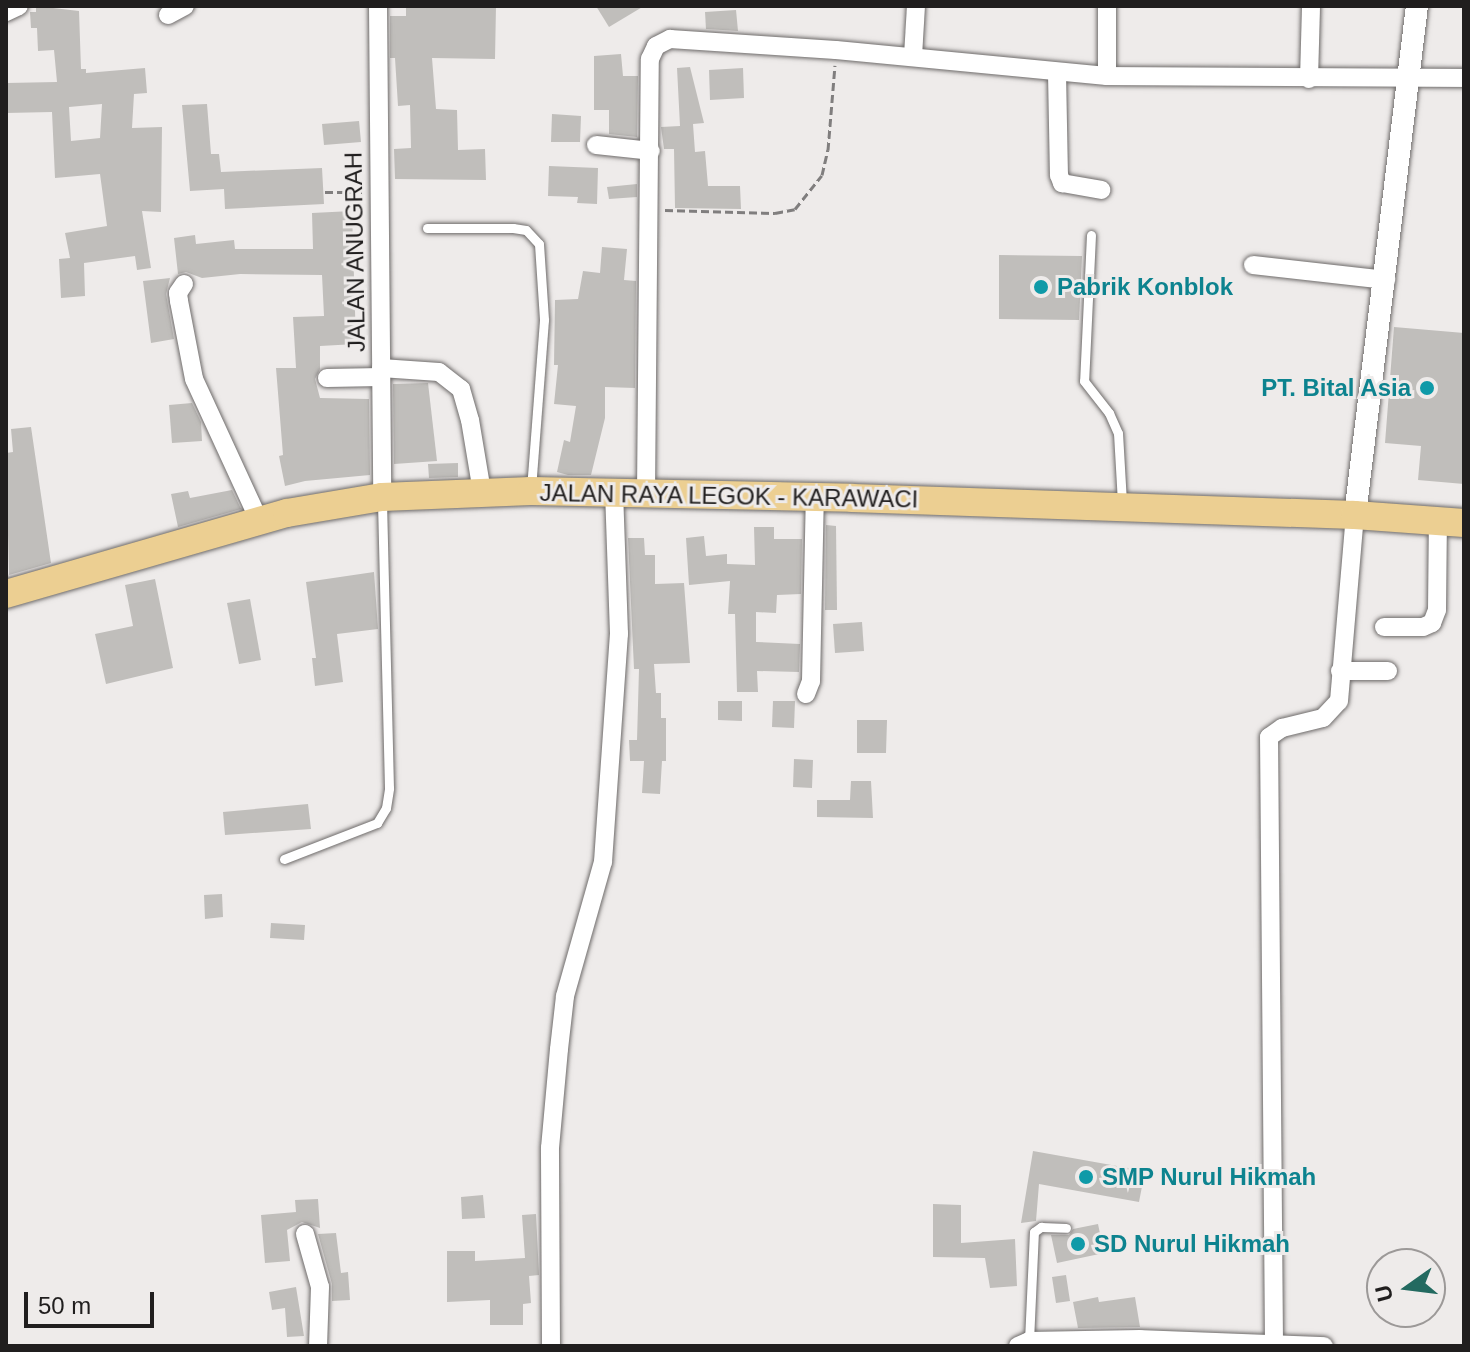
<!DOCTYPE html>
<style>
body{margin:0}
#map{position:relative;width:1470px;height:1352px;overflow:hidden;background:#eeebea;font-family:Helvetica,sans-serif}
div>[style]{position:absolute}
.building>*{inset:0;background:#c0bebb}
.path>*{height:3px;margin-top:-1.5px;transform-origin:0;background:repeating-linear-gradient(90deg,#807e7e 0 8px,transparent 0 12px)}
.roads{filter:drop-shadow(0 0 2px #6e6b6a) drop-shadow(0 0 2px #6e6b6a)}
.service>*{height:9px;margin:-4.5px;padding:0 4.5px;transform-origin:4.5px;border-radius:4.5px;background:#fff}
.minor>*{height:18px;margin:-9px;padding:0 9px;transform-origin:9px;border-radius:9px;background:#fff}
.tertiary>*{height:22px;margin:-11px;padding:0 11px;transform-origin:11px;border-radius:11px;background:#fff}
.primary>*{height:28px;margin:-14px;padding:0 14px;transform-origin:14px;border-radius:14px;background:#eccf92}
.dots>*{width:22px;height:22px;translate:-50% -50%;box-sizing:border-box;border:4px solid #eeebea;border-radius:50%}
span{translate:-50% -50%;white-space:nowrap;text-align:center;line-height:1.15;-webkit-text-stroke:6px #eeebea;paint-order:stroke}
.street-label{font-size:24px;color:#201e1e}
.culture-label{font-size:24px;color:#0d838f;font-weight:700}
.left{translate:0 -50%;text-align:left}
.right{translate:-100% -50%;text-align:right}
.frame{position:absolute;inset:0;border:8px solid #201e1e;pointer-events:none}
.north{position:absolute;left:1366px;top:1248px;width:80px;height:80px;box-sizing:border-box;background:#eeebea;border:2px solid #9c9998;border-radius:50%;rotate:256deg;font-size:22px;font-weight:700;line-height:32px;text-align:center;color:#201e1e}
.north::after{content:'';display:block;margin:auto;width:28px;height:36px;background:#236a60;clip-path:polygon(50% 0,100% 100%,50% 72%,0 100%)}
.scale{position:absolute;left:24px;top:1292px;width:130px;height:36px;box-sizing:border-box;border:4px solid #201e1e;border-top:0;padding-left:10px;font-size:24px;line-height:28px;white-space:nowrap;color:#201e1e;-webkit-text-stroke:6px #eeebea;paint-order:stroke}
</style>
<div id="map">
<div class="building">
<div style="clip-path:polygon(evenodd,36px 6px,79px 11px,81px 69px,86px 69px,86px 73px,145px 68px,147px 93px,134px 94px,132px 128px,162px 127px,161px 212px,142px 211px,151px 268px,137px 270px,135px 256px,84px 263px,85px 296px,61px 298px,59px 259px,70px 258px,65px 233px,107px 226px,100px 174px,55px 178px,52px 112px,6px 113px,6px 83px,57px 82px,54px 50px,38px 51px,37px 28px,31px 28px,30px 12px,36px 12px,36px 6px,102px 104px,100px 138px,71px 141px,69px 107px,102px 104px)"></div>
<div style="clip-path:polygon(406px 6px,496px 6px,495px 59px,432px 58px,436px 109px,457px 110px,458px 150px,485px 149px,486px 180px,395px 179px,394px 149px,411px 148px,410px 105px,398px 106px,395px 58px,390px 58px,390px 16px,406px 16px)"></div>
<div style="clip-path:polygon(596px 6px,644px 6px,609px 27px)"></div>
<div style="clip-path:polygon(736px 10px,738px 31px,706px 29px,705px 12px)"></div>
<div style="clip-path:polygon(621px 54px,623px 76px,638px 76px,637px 137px,609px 134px,609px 110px,594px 110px,594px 56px)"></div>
<div style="clip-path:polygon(690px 67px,704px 123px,693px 124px,695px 152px,705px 151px,708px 186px,740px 186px,741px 209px,675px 208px,674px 149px,664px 149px,661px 127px,680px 126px,677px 68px)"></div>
<div style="clip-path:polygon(743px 68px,744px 98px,710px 100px,709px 70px)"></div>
<div style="clip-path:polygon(207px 104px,211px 154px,219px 154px,221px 172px,322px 168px,324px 204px,225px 209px,224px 189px,190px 191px,182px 105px)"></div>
<div style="clip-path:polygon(552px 114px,581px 116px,580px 142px,551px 142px)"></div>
<div style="clip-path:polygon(359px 121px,361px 142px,324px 145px,322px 124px)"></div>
<div style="clip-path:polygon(549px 166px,598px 168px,597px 204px,577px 203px,578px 197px,548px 196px)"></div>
<div style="clip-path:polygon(637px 184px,637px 197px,609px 199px,607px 187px)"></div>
<div style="clip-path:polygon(352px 211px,356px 344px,320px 346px,320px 369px,315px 379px,320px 398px,369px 399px,370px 475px,305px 481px,285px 486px,279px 456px,283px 455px,276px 368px,296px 368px,293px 317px,324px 316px,322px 275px,240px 274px,202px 278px,186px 272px,178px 274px,174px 238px,195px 235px,196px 244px,234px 240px,235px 249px,313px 249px,312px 213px)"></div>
<div style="clip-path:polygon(602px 247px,627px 249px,624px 280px,636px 281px,635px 388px,605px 387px,605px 418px,591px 475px,568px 475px,557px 472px,564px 440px,570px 442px,576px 406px,554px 404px,558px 365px,554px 365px,555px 300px,578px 299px,583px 271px,600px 273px)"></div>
<div style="clip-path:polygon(999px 255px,1082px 256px,1079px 320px,999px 319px)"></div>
<div style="clip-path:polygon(170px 278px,166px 294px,174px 339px,151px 343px,143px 281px)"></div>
<div style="clip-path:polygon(1394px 327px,1464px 333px,1464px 484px,1418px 480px,1421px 446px,1385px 443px)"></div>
<div style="clip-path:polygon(428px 383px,437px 461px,394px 464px,393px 384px)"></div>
<div style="clip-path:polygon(192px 403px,201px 422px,202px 441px,172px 443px,169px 405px)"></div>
<div style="clip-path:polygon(31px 427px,51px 563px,9px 575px,6px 453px,13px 452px,11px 429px)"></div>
<div style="clip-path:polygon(458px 463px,458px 477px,429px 478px,428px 464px)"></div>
<div style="clip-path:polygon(232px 490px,241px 509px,178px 527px,171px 494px,188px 491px,190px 498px)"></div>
<div style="clip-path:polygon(826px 525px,836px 526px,837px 610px,825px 610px)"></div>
<div style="clip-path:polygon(754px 527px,774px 527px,774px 539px,802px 539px,801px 594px,777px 595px,776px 613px,756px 612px,756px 642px,800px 644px,799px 672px,757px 671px,758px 692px,737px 692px,735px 614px,728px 614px,730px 581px,689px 585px,686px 538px,704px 536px,706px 556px,727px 554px,727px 564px,755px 565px)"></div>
<div style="clip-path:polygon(628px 538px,644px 538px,645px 555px,655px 555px,655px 584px,684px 583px,690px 663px,654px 664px,656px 693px,661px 693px,661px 718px,666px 718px,666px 761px,662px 761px,660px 794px,642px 793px,644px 761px,630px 761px,629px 740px,637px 740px,639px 669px,634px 669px)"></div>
<div style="clip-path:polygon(374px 572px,378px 629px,337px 634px,343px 682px,315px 686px,312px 658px,316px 658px,306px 582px)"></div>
<div style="clip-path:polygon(155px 579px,173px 668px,106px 684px,95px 634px,133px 626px,125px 585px)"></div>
<div style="clip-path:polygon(250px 599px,261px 660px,239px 664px,227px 603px)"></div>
<div style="clip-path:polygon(862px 622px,864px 651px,835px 653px,833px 624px)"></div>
<div style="clip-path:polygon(718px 701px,742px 701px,742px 721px,718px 720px)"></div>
<div style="clip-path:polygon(773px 701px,795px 701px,794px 728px,772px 727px)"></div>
<div style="clip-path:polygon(857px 720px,887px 720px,886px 753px,857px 753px)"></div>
<div style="clip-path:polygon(794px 759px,813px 760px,812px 788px,793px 787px)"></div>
<div style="clip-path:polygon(851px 781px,871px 781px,873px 818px,817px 817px,817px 800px,850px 800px)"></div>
<div style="clip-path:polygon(308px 804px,311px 829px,225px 835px,223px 812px)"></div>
<div style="clip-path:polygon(222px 894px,223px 917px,205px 919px,204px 895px)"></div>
<div style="clip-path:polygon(271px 923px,305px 925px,304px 940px,270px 938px)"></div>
<div style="clip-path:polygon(1033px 1151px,1145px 1171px,1139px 1202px,1039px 1184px,1036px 1221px,1021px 1223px)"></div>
<div style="clip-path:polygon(483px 1195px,485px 1218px,462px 1219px,461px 1197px)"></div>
<div style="clip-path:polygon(318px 1199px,320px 1228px,302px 1222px,287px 1230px,290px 1261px,265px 1263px,261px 1215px,296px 1212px,295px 1200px)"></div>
<div style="clip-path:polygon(933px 1204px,961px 1205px,961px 1243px,1015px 1239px,1017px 1286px,990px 1288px,985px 1258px,933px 1257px)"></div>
<div style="clip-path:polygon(536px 1214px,539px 1275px,529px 1276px,531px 1303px,523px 1304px,523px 1325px,490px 1325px,490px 1300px,447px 1302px,447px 1251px,475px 1251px,475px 1261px,525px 1258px,522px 1215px)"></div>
<div style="clip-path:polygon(1098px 1224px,1104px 1253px,1057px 1263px,1051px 1235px,1069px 1235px,1073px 1229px)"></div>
<div style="clip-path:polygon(336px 1233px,341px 1273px,348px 1272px,350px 1300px,332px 1301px,332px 1284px,318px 1234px)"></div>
<div style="clip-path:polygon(1066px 1275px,1070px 1301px,1056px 1303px,1052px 1277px)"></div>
<div style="clip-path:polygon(296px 1287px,304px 1336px,287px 1337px,285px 1308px,272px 1310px,269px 1292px)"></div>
<div style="clip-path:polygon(1098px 1297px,1099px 1302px,1135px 1297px,1140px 1327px,1078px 1328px,1073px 1302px)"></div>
</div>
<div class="path">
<div style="left:325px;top:192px;width:37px"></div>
<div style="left:665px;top:210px;width:110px;rotate:1.6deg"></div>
<div style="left:775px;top:213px;width:20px;rotate:-11deg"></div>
<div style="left:795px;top:209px;width:43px;rotate:-51.5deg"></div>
<div style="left:822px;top:175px;width:26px;rotate:-77deg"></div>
<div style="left:828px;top:150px;width:85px;rotate:-85.3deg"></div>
</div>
<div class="roads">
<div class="service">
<div style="left:427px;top:228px;width:86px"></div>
<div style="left:513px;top:228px;width:13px;rotate:9deg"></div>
<div style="left:526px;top:230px;width:19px;rotate:47deg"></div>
<div style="left:539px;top:244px;width:76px;rotate:86.2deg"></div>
<div style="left:544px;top:320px;width:169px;rotate:94.4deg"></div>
<div style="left:1091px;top:235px;width:146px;rotate:92.7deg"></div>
<div style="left:1084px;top:381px;width:41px;rotate:52deg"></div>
<div style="left:1109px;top:413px;width:22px;rotate:66deg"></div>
<div style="left:1118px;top:433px;width:70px;rotate:86.7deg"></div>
<div style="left:284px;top:859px;width:100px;rotate:-21.2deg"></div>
<div style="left:377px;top:823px;width:17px;rotate:-59deg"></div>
<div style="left:386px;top:808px;width:20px;rotate:-81deg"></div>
<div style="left:389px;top:788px;width:288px;rotate:-91.4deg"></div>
<div style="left:1029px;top:1341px;width:109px;rotate:-87.4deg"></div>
<div style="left:1034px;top:1232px;width:9px;rotate:-36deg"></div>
<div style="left:1041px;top:1227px;width:25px;rotate:2deg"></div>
</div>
<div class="minor">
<div style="left:378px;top:6px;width:491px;rotate:89.5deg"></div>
<div style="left:6px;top:12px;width:14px;rotate:-25deg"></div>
<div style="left:168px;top:15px;width:19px;rotate:-28deg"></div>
<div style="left:913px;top:56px;width:50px;rotate:-86.6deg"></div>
<div style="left:1057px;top:73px;width:102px;rotate:88.9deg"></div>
<div style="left:1059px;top:175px;width:9px;rotate:69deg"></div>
<div style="left:1062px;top:183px;width:40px;rotate:10deg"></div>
<div style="left:1107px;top:76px;width:70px;rotate:-90deg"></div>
<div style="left:1309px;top:79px;width:73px;rotate:-88.4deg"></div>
<div style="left:596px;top:145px;width:55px;rotate:6.2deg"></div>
<div style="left:1253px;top:265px;width:134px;rotate:6.4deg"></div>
<div style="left:184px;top:284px;width:11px;rotate:124deg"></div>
<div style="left:178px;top:293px;width:8px;rotate:83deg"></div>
<div style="left:179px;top:301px;width:79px;rotate:79.1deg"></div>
<div style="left:194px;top:379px;width:155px;rotate:65.3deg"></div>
<div style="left:381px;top:368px;width:58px;rotate:3.9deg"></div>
<div style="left:439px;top:372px;width:28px;rotate:38deg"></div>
<div style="left:461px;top:389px;width:32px;rotate:74deg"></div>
<div style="left:470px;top:420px;width:73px;rotate:80.5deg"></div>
<div style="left:327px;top:378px;width:54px;rotate:-1.1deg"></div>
<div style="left:646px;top:494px;width:435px;rotate:-89.5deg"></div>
<div style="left:650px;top:59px;width:14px;rotate:-65deg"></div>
<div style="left:656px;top:46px;width:16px;rotate:-27deg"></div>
<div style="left:670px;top:39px;width:166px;rotate:3.8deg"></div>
<div style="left:836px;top:50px;width:272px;rotate:5.5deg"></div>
<div style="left:1107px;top:76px;width:357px;rotate:0.3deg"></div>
<div style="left:1384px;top:627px;width:39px"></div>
<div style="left:1423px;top:627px;width:10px;rotate:-24deg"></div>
<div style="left:1432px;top:623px;width:14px;rotate:-69deg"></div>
<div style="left:1437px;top:610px;width:89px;rotate:-89.4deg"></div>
<div style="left:1340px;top:671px;width:48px"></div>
<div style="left:806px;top:694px;width:14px;rotate:-69deg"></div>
<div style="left:811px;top:681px;width:184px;rotate:-88.8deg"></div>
<div style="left:305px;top:1234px;width:55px;rotate:74.2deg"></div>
<div style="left:320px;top:1287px;width:59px;rotate:91.9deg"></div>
<div style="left:1274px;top:1343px;width:606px;rotate:-90.47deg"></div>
<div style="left:1269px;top:737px;width:16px;rotate:-35deg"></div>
<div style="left:1282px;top:728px;width:42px;rotate:-13.7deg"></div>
<div style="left:1323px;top:718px;width:23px;rotate:-47deg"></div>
<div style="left:1339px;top:701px;width:187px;rotate:-85.1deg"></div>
<div style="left:551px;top:1346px;width:198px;rotate:-90.3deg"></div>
<div style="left:550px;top:1148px;width:99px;rotate:-84.8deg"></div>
<div style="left:559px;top:1049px;width:53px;rotate:-83.5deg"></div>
<div style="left:565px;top:996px;width:139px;rotate:-74.2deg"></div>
<div style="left:603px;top:862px;width:229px;rotate:-86deg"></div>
<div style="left:619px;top:634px;width:141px;rotate:-92deg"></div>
<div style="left:1018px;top:1346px;width:12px;rotate:-24deg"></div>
<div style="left:1029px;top:1341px;width:111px;rotate:-1deg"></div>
<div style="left:1140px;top:1339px;width:184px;rotate:2.2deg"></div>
</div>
<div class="tertiary">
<div style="left:1355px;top:515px;width:513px;rotate:-83.06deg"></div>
</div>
<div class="primary">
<div style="left:6px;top:594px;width:292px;rotate:-16.1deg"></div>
<div style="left:287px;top:513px;width:96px;rotate:-9.6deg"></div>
<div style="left:382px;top:497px;width:149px;rotate:-2.3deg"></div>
<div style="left:531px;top:491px;width:321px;rotate:1.2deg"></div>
<div style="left:852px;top:498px;width:503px;rotate:1.94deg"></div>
<div style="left:1355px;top:515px;width:109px;rotate:4.2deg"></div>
</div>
</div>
<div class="dots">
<div style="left:1041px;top:287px;background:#0f9aa8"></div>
<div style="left:1427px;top:388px;background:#0f9aa8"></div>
<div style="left:1086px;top:1177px;background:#0f9aa8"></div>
<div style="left:1078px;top:1244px;background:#0f9aa8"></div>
</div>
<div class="street-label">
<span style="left:355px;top:252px;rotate:-91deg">JALAN ANUGRAH</span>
<span style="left:729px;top:496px;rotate:1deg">JALAN RAYA LEGOK - KARAWACI</span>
</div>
<div class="culture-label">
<span class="left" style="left:1057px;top:287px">Pabrik Konblok</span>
<span class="right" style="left:1411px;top:388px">PT. Bital Asia</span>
<span class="left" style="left:1102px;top:1177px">SMP Nurul Hikmah</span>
<span class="left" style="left:1094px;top:1244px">SD Nurul Hikmah</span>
</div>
<div class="frame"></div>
<div class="north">U</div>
<div class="scale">50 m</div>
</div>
